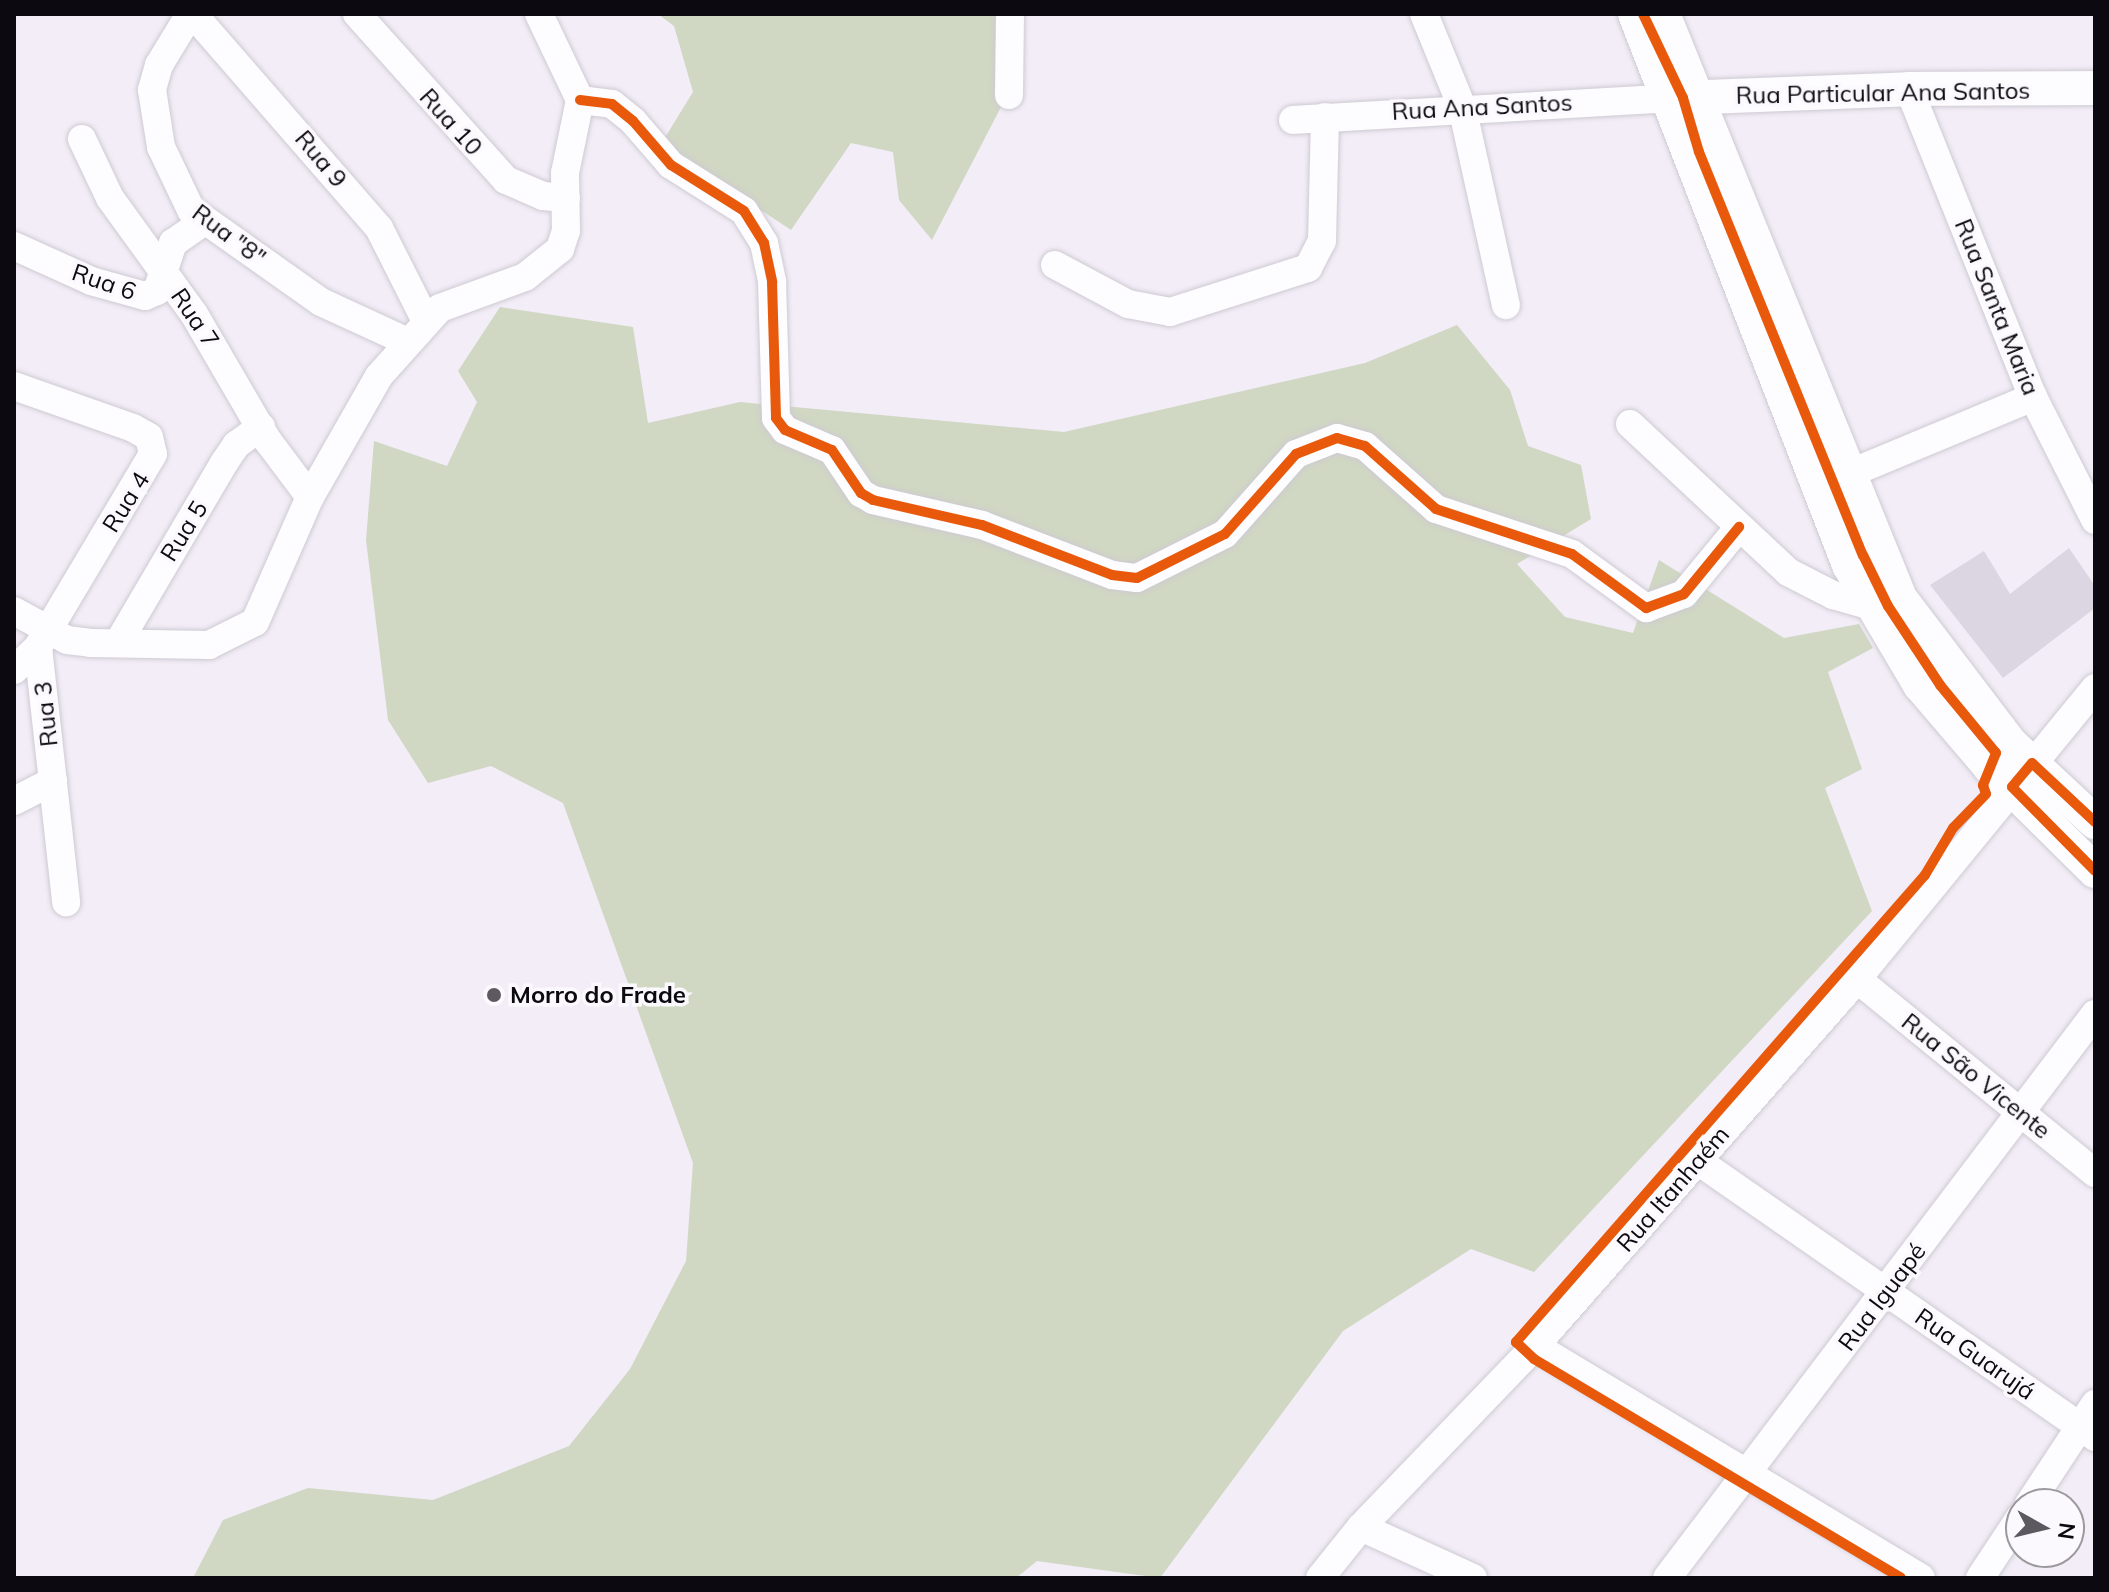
<!DOCTYPE html>
<meta charset="utf-8">
<style>
body{margin:0}
#map{position:relative;width:2109px;height:1592px;overflow:hidden;background:#f2edf7;font-family:Mulish,sans-serif}
div>[style]{position:absolute}
.forest>*{inset:0;background:#d0d7c3}
.building>*{inset:0;background:#dbd6e2}
.roads{filter:drop-shadow(0 0 2px #cecad2) drop-shadow(0 0 2px #cecad2)}
.minor>*{height:28px;margin:-14px;padding:0 14px;transform-origin:14px;border-radius:14px;background:#fdfcfe}
.major>*{height:34px;margin:-17px;padding:0 17px;transform-origin:17px;border-radius:17px;background:#fdfcfe}
.cycleway>*{height:10px;margin:-5px;padding:0 5px;transform-origin:5px;border-radius:5px;background:#e8590c}
.dots>*{width:22px;height:22px;translate:-50% -50%;box-sizing:border-box;border:4px solid #fbf9fd;border-radius:50%}
span{translate:-50% -50%;white-space:nowrap;text-align:center;line-height:1.15;-webkit-text-stroke:7px #fbf9fd;paint-order:stroke}
.street-label{font-size:24px;color:#0c0a10}
.poi-label{font-size:24px;color:#0c0a10;font-weight:700}
.left{translate:0 -50%;text-align:left}
.frame{position:absolute;inset:0;border:16px solid #0c0a10;pointer-events:none}
.north{position:absolute;left:2005px;top:1488px;width:80px;height:80px;box-sizing:border-box;background:#fbf9fd;border:2px solid #9b999e;border-radius:50%;rotate:98deg;font-size:22px;font-weight:700;line-height:32px;text-align:center;color:#0c0a10}
.north::after{content:'';display:block;margin:auto;width:28px;height:36px;background:#5c5961;clip-path:polygon(50% 0,100% 100%,50% 72%,0 100%)}
</style>
<div id="map">
<div class="forest">
<div style="clip-path:polygon(658px 14px,997px 14px,1001px 107px,932px 240px,899px 200px,893px 152px,851px 143px,791px 230px,661px 144px,693px 92px,674px 26px)"></div>
<div style="clip-path:polygon(500px 307px,633px 327px,648px 423px,740px 402px,1064px 432px,1365px 363px,1457px 325px,1510px 390px,1528px 446px,1581px 465px,1591px 519px,1517px 564px,1565px 617px,1633px 633px,1659px 560px,1784px 638px,1859px 624px,1873px 648px,1828px 672px,1862px 769px,1825px 788px,1872px 911px,1534px 1272px,1471px 1249px,1343px 1331px,1160px 1578px,1037px 1561px,1016px 1578px,193px 1578px,223px 1520px,308px 1488px,433px 1500px,569px 1446px,630px 1369px,686px 1261px,693px 1163px,563px 803px,491px 766px,428px 783px,388px 720px,366px 540px,374px 441px,447px 466px,477px 402px,458px 371px)"></div>
</div>
<div class="building">
<div style="clip-path:polygon(2069px 548px,2095px 586px,2095px 608px,2003px 678px,1930px 585px,1984px 551px,2010px 594px)"></div>
</div>
<div class="roads">
<div class="minor">
<div style="left:190px;top:14px;width:60px;rotate:121.3deg"></div>
<div style="left:159px;top:65px;width:26px;rotate:106deg"></div>
<div style="left:152px;top:90px;width:58px;rotate:81deg"></div>
<div style="left:161px;top:147px;width:70px;rotate:64.5deg"></div>
<div style="left:191px;top:210px;width:159px;rotate:35.3deg"></div>
<div style="left:321px;top:302px;width:96px;rotate:24.7deg"></div>
<div style="left:193px;top:14px;width:284px;rotate:49deg"></div>
<div style="left:379px;top:228px;width:104px;rotate:63.2deg"></div>
<div style="left:357px;top:14px;width:223px;rotate:48.1deg"></div>
<div style="left:506px;top:180px;width:40px;rotate:23.4deg"></div>
<div style="left:543px;top:196px;width:23px;rotate:5deg"></div>
<div style="left:1424px;top:14px;width:100px;rotate:67.8deg"></div>
<div style="left:1462px;top:107px;width:203px;rotate:77.5deg"></div>
<div style="left:1909px;top:89px;width:332px;rotate:68.1deg"></div>
<div style="left:2033px;top:397px;width:138px;rotate:63.2deg"></div>
<div style="left:1009px;top:95px;width:81px;rotate:-89.3deg"></div>
<div style="left:580px;top:100px;width:32px;rotate:7deg"></div>
<div style="left:612px;top:104px;width:27px;rotate:39deg"></div>
<div style="left:633px;top:121px;width:58px;rotate:49.2deg"></div>
<div style="left:671px;top:165px;width:86px;rotate:32.2deg"></div>
<div style="left:744px;top:211px;width:38px;rotate:58deg"></div>
<div style="left:764px;top:243px;width:40px;rotate:78deg"></div>
<div style="left:772px;top:282px;width:136px;rotate:88.3deg"></div>
<div style="left:776px;top:418px;width:15px;rotate:53deg"></div>
<div style="left:785px;top:430px;width:51px;rotate:23.1deg"></div>
<div style="left:832px;top:450px;width:52px;rotate:56deg"></div>
<div style="left:861px;top:493px;width:14px;rotate:30deg"></div>
<div style="left:873px;top:500px;width:112px;rotate:12.9deg"></div>
<div style="left:982px;top:525px;width:139px;rotate:21deg"></div>
<div style="left:1112px;top:575px;width:25px;rotate:7deg"></div>
<div style="left:1137px;top:578px;width:98px;rotate:-26.6deg"></div>
<div style="left:1225px;top:534px;width:107px;rotate:-48.4deg"></div>
<div style="left:1296px;top:454px;width:44px;rotate:-21.3deg"></div>
<div style="left:1337px;top:438px;width:29px;rotate:16deg"></div>
<div style="left:1365px;top:446px;width:95px;rotate:41.6deg"></div>
<div style="left:1436px;top:509px;width:143px;rotate:18.3deg"></div>
<div style="left:1572px;top:554px;width:92px;rotate:36.1deg"></div>
<div style="left:1646px;top:608px;width:40px;rotate:-20.2deg"></div>
<div style="left:1684px;top:594px;width:87px;rotate:-50.6deg"></div>
<div style="left:1293px;top:120px;width:379px;rotate:-3.3deg"></div>
<div style="left:82px;top:139px;width:65px;rotate:64.6deg"></div>
<div style="left:110px;top:198px;width:143px;rotate:54.1deg"></div>
<div style="left:194px;top:314px;width:147px;rotate:59.8deg"></div>
<div style="left:268px;top:441px;width:70px;rotate:53.1deg"></div>
<div style="left:14px;top:246px;width:85px;rotate:24.4deg"></div>
<div style="left:91px;top:281px;width:56px;rotate:15.5deg"></div>
<div style="left:145px;top:296px;width:13px;rotate:-23deg"></div>
<div style="left:157px;top:291px;width:51px;rotate:-71.6deg"></div>
<div style="left:173px;top:243px;width:37px;rotate:-35deg"></div>
<div style="left:1055px;top:265px;width:83px;rotate:28.1deg"></div>
<div style="left:1128px;top:304px;width:43px;rotate:10.8deg"></div>
<div style="left:1170px;top:312px;width:145px;rotate:-17.7deg"></div>
<div style="left:1308px;top:268px;width:30px;rotate:-63deg"></div>
<div style="left:1322px;top:241px;width:124px;rotate:-88.6deg"></div>
<div style="left:14px;top:386px;width:126px;rotate:19.4deg"></div>
<div style="left:133px;top:428px;width:18px;rotate:29deg"></div>
<div style="left:149px;top:437px;width:17px;rotate:77deg"></div>
<div style="left:153px;top:454px;width:225px;rotate:120.8deg"></div>
<div style="left:38px;top:647px;width:33px;rotate:136deg"></div>
<div style="left:1630px;top:424px;width:216px;rotate:43.1deg"></div>
<div style="left:1788px;top:572px;width:51px;rotate:27.1deg"></div>
<div style="left:1833px;top:595px;width:41px;rotate:15.8deg"></div>
<div style="left:1846px;top:475px;width:203px;rotate:-22.6deg"></div>
<div style="left:14px;top:611px;width:60px;rotate:28.7deg"></div>
<div style="left:67px;top:640px;width:24px;rotate:7deg"></div>
<div style="left:91px;top:643px;width:118px;rotate:1deg"></div>
<div style="left:209px;top:645px;width:51px;rotate:-26.6deg"></div>
<div style="left:255px;top:622px;width:137px;rotate:-66.3deg"></div>
<div style="left:310px;top:497px;width:139px;rotate:-60.3deg"></div>
<div style="left:379px;top:376px;width:91px;rotate:-48.1deg"></div>
<div style="left:440px;top:308px;width:90px;rotate:-20deg"></div>
<div style="left:525px;top:277px;width:45px;rotate:-38.7deg"></div>
<div style="left:560px;top:249px;width:19px;rotate:-72deg"></div>
<div style="left:566px;top:231px;width:58px;rotate:-91deg"></div>
<div style="left:565px;top:173px;width:75px;rotate:-78.4deg"></div>
<div style="left:580px;top:100px;width:95px;rotate:-115.5deg"></div>
<div style="left:118px;top:643px;width:209px;rotate:-59.5deg"></div>
<div style="left:224px;top:463px;width:22px;rotate:-56deg"></div>
<div style="left:236px;top:445px;width:31px;rotate:-36deg"></div>
<div style="left:38px;top:647px;width:257px;rotate:83.7deg"></div>
<div style="left:14px;top:801px;width:44px;rotate:-27.1deg"></div>
<div style="left:1857px;top:979px;width:307px;rotate:39.2deg"></div>
<div style="left:1698px;top:1161px;width:484px;rotate:34.8deg"></div>
<div style="left:1535px;top:1346px;width:450px;rotate:31deg"></div>
<div style="left:2029px;top:1504px;width:120px;rotate:-56.6deg"></div>
<div style="left:1361px;top:1527px;width:123px;rotate:24.5deg"></div>
<div style="left:1320px;top:1578px;width:65px;rotate:-51.2deg"></div>
<div style="left:1361px;top:1527px;width:251px;rotate:-46.1deg"></div>
<div style="left:1535px;top:1346px;width:488px;rotate:-48.7deg"></div>
<div style="left:1857px;top:979px;width:376px;rotate:-50.7deg"></div>
<div style="left:1667px;top:1578px;width:708px;rotate:-52.81deg"></div>
<div style="left:1980px;top:1578px;width:74px;rotate:-56.5deg"></div>
</div>
<div class="major">
<div style="left:1635px;top:14px;width:591px;rotate:68.77deg"></div>
<div style="left:1849px;top:565px;width:139px;rotate:59.4deg"></div>
<div style="left:1920px;top:685px;width:108px;rotate:49.5deg"></div>
<div style="left:1990px;top:767px;width:148px;rotate:44.7deg"></div>
<div style="left:1663px;top:14px;width:630px;rotate:67.91deg"></div>
<div style="left:1900px;top:598px;width:183px;rotate:52.8deg"></div>
<div style="left:2011px;top:744px;width:115px;rotate:42.9deg"></div>
<div style="left:1679px;top:98px;width:230px;rotate:-2.2deg"></div>
<div style="left:1909px;top:89px;width:186px;rotate:-0.3deg"></div>
</div>
</div>
<div class="cycleway">
<div style="left:1643px;top:14px;width:93px;rotate:64.5deg"></div>
<div style="left:1683px;top:98px;width:56px;rotate:73.5deg"></div>
<div style="left:1699px;top:152px;width:435px;rotate:67.9deg"></div>
<div style="left:1863px;top:555px;width:57px;rotate:63.9deg"></div>
<div style="left:1888px;top:606px;width:95px;rotate:56.6deg"></div>
<div style="left:1940px;top:685px;width:88px;rotate:50.5deg"></div>
<div style="left:1996px;top:753px;width:35px;rotate:112deg"></div>
<div style="left:1983px;top:785px;width:9px;rotate:72deg"></div>
<div style="left:1986px;top:794px;width:47px;rotate:134.1deg"></div>
<div style="left:1953px;top:828px;width:55px;rotate:120.8deg"></div>
<div style="left:1925px;top:875px;width:621px;rotate:131.21deg"></div>
<div style="left:1516px;top:1342px;width:25px;rotate:43deg"></div>
<div style="left:1534px;top:1359px;width:427px;rotate:30.8deg"></div>
<div style="left:580px;top:100px;width:32px;rotate:7deg"></div>
<div style="left:612px;top:104px;width:27px;rotate:39deg"></div>
<div style="left:633px;top:121px;width:58px;rotate:49.2deg"></div>
<div style="left:671px;top:165px;width:86px;rotate:32.2deg"></div>
<div style="left:744px;top:211px;width:38px;rotate:58deg"></div>
<div style="left:764px;top:243px;width:40px;rotate:78deg"></div>
<div style="left:772px;top:282px;width:136px;rotate:88.3deg"></div>
<div style="left:776px;top:418px;width:15px;rotate:53deg"></div>
<div style="left:785px;top:430px;width:51px;rotate:23.1deg"></div>
<div style="left:832px;top:450px;width:52px;rotate:56deg"></div>
<div style="left:861px;top:493px;width:14px;rotate:30deg"></div>
<div style="left:873px;top:500px;width:112px;rotate:12.9deg"></div>
<div style="left:982px;top:525px;width:139px;rotate:21deg"></div>
<div style="left:1112px;top:575px;width:25px;rotate:7deg"></div>
<div style="left:1137px;top:578px;width:98px;rotate:-26.6deg"></div>
<div style="left:1225px;top:534px;width:107px;rotate:-48.4deg"></div>
<div style="left:1296px;top:454px;width:44px;rotate:-21.3deg"></div>
<div style="left:1337px;top:438px;width:29px;rotate:16deg"></div>
<div style="left:1365px;top:446px;width:95px;rotate:41.6deg"></div>
<div style="left:1436px;top:509px;width:143px;rotate:18.3deg"></div>
<div style="left:1572px;top:554px;width:92px;rotate:36.1deg"></div>
<div style="left:1646px;top:608px;width:40px;rotate:-20.2deg"></div>
<div style="left:1684px;top:594px;width:87px;rotate:-50.6deg"></div>
<div style="left:2095px;top:822px;width:86px;rotate:-136.9deg"></div>
<div style="left:2032px;top:763px;width:31px;rotate:130deg"></div>
<div style="left:2012px;top:787px;width:118px;rotate:45.3deg"></div>
</div>
<div class="dots">
<div style="left:494px;top:995px;background:#5c5961"></div>
</div>
<div class="street-label">
<span style="left:1883px;top:93px;rotate:-1deg">Rua Particular Ana Santos</span>
<span style="left:1482px;top:107px;rotate:-3deg">Rua Ana Santos</span>
<span style="left:451px;top:122px;rotate:48deg">Rua 10</span>
<span style="left:321px;top:159px;rotate:50deg">Rua 9</span>
<span style="left:229px;top:235px;rotate:37deg">Rua "8"</span>
<span style="left:104px;top:282px;rotate:19deg">Rua 6</span>
<span style="left:1997px;top:307px;rotate:68deg">Rua Santa Maria</span>
<span style="left:195px;top:318px;rotate:56deg">Rua 7</span>
<span style="left:126px;top:502px;rotate:-58deg">Rua 4</span>
<span style="left:184px;top:531px;rotate:-58deg">Rua 5</span>
<span style="left:46px;top:714px;rotate:-96deg">Rua 3</span>
<span style="left:1976px;top:1076px;rotate:39deg">Rua São Vicente</span>
<span style="left:1673px;top:1189px;rotate:-49deg">Rua Itanhaém</span>
<span style="left:1882px;top:1297px;rotate:-53deg">Rua Iguapé</span>
<span style="left:1975px;top:1354px;rotate:35deg">Rua Guarujá</span>
</div>
<div class="poi-label">
<span class="left" style="left:510px;top:995px">Morro do Frade</span>
</div>
<div class="frame"></div>
<div class="north">N</div>
</div>
